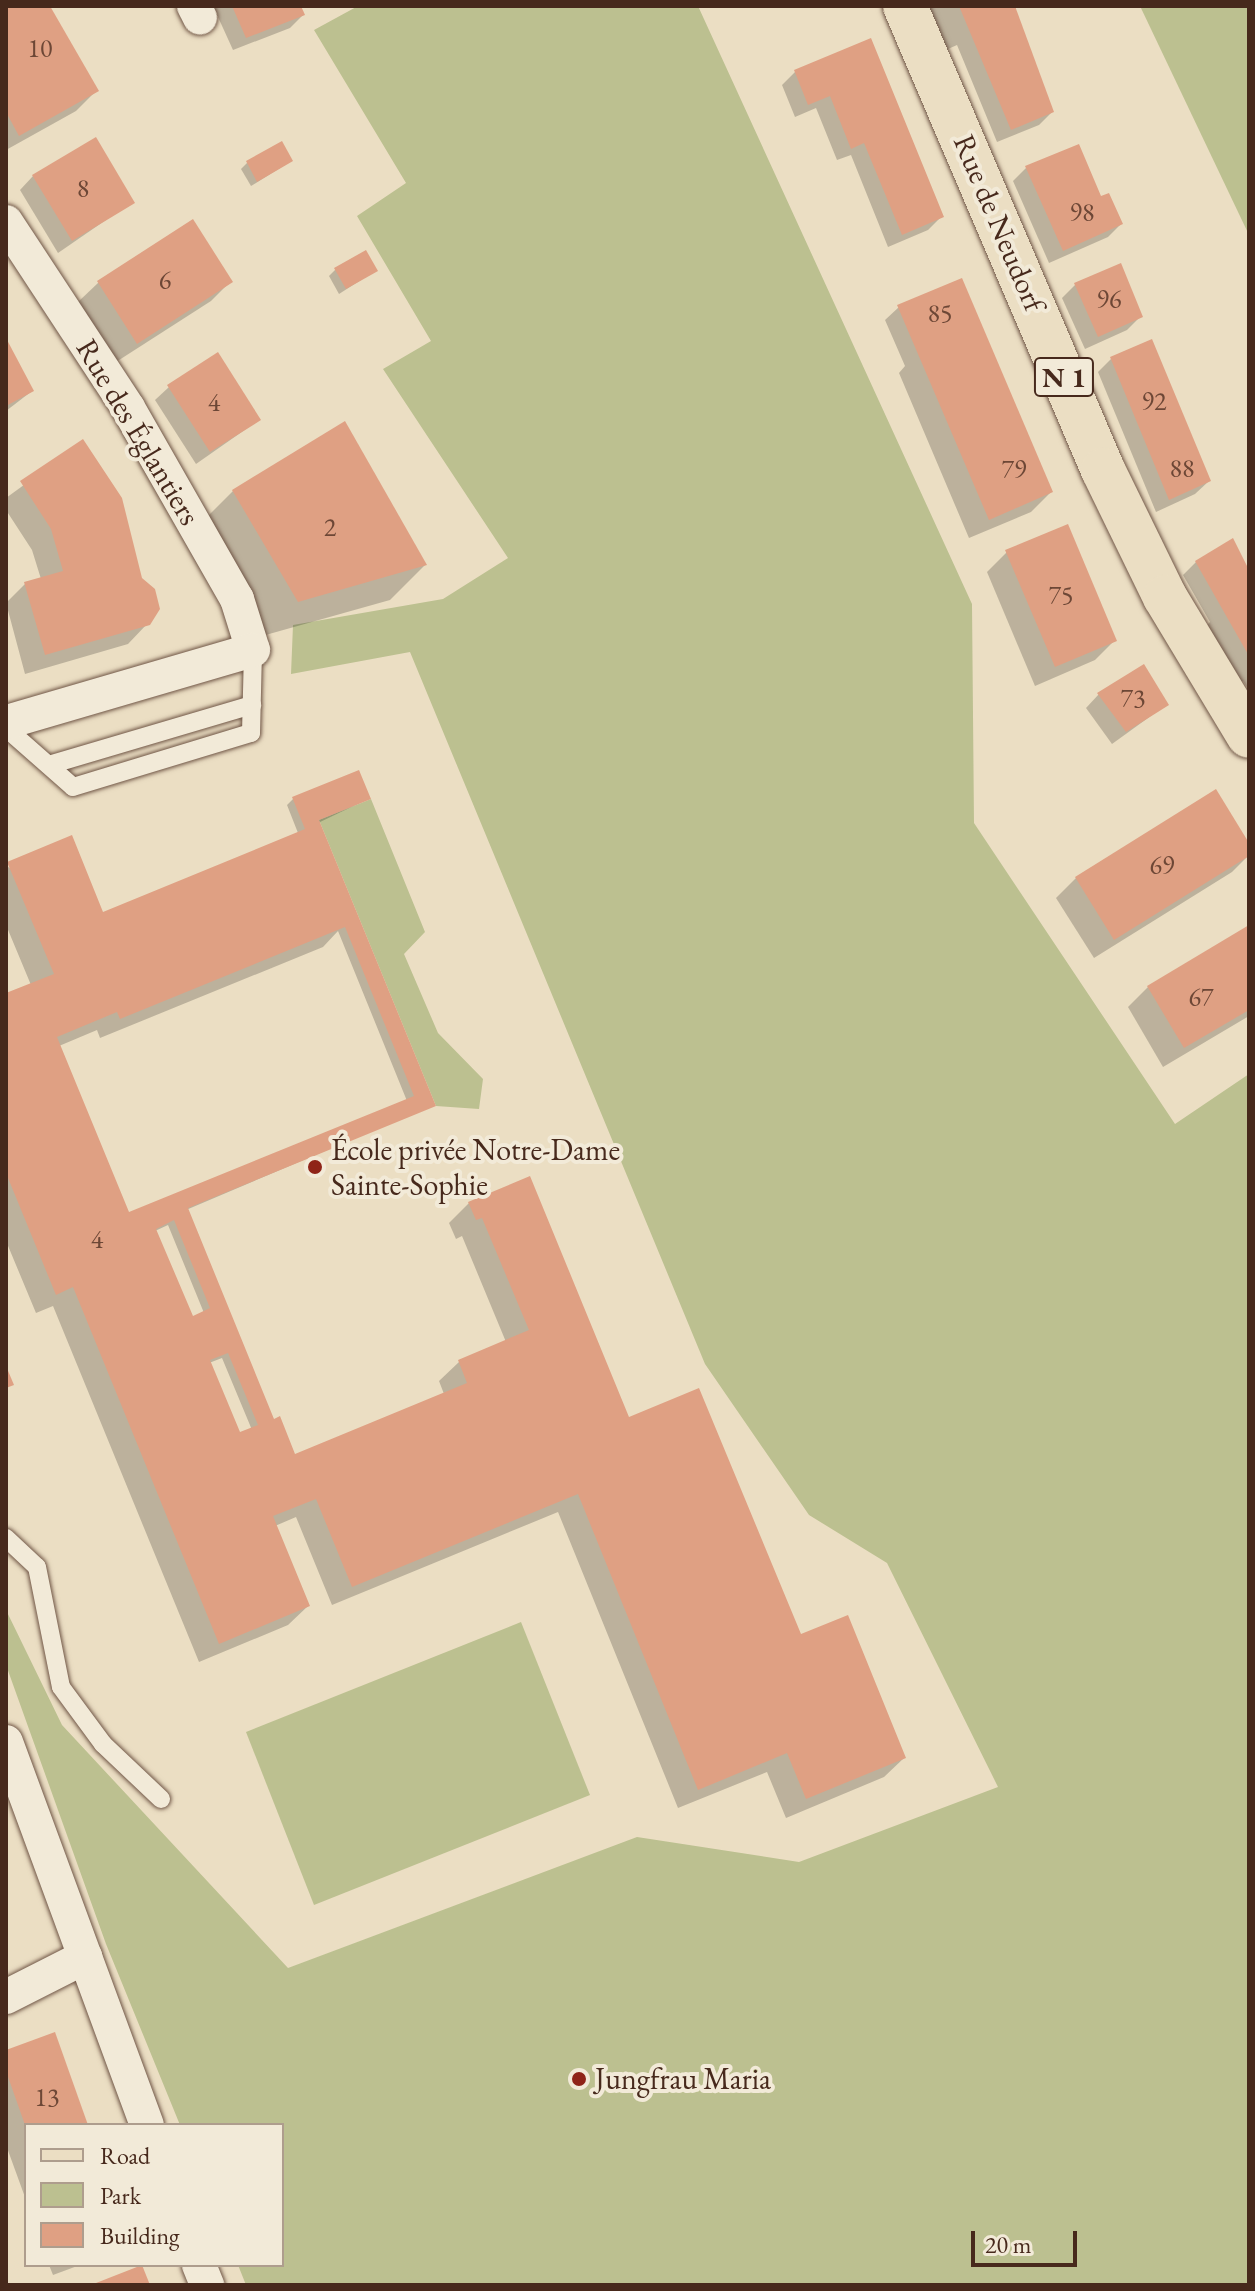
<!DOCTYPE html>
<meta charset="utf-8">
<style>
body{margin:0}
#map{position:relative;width:1255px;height:2291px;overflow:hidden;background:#ebdec3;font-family:"EB Garamond",serif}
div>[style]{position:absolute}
.green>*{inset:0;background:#bcc090}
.shadow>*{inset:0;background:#0003}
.building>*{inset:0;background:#dfa083}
.roads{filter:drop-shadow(0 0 2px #705646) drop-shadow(0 0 2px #705646)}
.lane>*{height:18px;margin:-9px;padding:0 9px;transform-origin:9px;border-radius:9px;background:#f2ead8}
.street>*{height:34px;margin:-17px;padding:0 17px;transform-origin:17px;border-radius:17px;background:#f2ead8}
.primary>*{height:44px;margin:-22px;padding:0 22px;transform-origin:22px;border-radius:22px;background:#ebdec3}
.dots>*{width:22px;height:22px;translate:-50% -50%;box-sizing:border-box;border:4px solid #f2ead8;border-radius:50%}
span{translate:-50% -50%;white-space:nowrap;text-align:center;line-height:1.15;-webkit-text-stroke:8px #f2ead8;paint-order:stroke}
.number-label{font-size:26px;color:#6d4736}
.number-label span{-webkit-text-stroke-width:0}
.shield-label span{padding:2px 6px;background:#f2ead8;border:2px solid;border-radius:6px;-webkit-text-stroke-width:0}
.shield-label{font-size:28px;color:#47291c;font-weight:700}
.street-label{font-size:30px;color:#47291c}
.poi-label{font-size:30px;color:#47291c}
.left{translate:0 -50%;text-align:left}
.frame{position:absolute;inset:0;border:8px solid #47291c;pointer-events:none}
.legend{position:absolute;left:24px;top:2123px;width:260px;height:144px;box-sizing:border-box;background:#f2ead8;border:2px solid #ae9d8d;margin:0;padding:10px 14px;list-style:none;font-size:24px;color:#47291c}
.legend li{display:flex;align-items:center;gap:16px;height:40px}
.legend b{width:40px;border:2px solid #ae9d8d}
.scale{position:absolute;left:971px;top:2231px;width:106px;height:36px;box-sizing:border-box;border:4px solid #47291c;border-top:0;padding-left:10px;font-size:24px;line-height:28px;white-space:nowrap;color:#47291c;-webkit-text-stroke:6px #f2ead8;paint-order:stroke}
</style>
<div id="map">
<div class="green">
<div style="clip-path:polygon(358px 6px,698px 6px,972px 604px,974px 823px,1175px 1124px,1249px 1074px,1249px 2285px,246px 2285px,238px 2265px,282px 2265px,282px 2125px,180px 2125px,106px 1944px,6px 1665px,6px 1610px,62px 1725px,288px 1968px,637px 1837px,799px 1862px,998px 1787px,887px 1563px,809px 1515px,705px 1364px,410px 652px,291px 674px,293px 625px,443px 599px,508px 558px,383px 369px,431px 341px,357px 216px,406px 183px,314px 30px)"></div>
<div style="clip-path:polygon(1140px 6px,1249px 6px,1249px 235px)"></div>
<div style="clip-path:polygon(371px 799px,425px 932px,404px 954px,438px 1033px,483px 1079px,479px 1109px,436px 1106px,319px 820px)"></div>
<div style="clip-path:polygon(521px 1622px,590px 1795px,314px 1905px,246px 1732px)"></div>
</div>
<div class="shadow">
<div style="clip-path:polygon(6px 6px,48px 6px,96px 91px,76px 111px,6px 150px)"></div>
<div style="clip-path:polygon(213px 6px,299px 6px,303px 15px,290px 28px,233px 50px)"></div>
<div style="clip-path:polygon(907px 6px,1018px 6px,1014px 10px,1052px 112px,1039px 125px,997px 142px,957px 45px,930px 57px)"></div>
<div style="clip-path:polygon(870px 41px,942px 216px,928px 230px,888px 247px,851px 155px,837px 160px,816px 108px,795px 117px,782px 85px,795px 72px)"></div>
<div style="clip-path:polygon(291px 161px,251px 186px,241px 169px,247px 163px)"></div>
<div style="clip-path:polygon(1026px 168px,1100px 199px,1121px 224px,1108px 237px,1049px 263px,1013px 181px)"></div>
<div style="clip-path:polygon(33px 176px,132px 202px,58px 253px,20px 190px)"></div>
<div style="clip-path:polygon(335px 270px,375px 271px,339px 294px,329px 276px)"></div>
<div style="clip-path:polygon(231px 281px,211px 301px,116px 362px,78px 302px,98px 283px)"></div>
<div style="clip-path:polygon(1076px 284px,1140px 317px,1127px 330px,1085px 349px,1062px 298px)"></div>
<div style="clip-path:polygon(899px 307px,1051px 492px,1031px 512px,969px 538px,899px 373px,905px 366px,885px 320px)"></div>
<div style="clip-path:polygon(6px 343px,32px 391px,6px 411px)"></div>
<div style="clip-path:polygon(1111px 359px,1209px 481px,1195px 494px,1156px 512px,1098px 372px)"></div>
<div style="clip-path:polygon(169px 387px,259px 420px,196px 464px,155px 400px)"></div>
<div style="clip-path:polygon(83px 442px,148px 623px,128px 644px,25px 674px,6px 603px,25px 584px,41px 579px,32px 550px,6px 510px,6px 498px)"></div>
<div style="clip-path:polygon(233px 491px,425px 565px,390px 600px,262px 636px,197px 527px)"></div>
<div style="clip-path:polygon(1007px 552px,1115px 640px,1095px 660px,1035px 686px,987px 572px)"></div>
<div style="clip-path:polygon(1196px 562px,1249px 574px,1249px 690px,1243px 681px,1216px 696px,1188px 644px,1210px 622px,1183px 575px)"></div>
<div style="clip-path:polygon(1099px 694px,1166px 705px,1112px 744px,1086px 708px)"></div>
<div style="clip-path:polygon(evenodd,293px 799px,368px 799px,318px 823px,433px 1105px,186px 1210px,273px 1422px,294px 1456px,444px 1394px,439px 1381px,459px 1362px,506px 1342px,462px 1236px,456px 1239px,449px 1223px,469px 1203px,529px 1178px,628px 1420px,799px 1637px,904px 1758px,884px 1777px,786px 1818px,767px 1772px,678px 1808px,558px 1512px,332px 1605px,296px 1517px,275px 1526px,308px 1606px,288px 1625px,199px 1662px,53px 1306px,36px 1313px,6px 1241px,6px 995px,31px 985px,6px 925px,6px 866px,102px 914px,298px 833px,287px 805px,293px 799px,338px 931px,407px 1101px,128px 1215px,59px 1046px,97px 1030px,100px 1038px,323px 947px,338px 931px,293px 799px,168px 1225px,204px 1313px,191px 1320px,155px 1231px,168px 1225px,293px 799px,222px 1358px,252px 1430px,239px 1436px,209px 1363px,222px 1358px)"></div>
<div style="clip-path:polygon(1249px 847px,1249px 855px,1232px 872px,1094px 958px,1056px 898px,1076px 878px)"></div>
<div style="clip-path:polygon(1249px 928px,1249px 1016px,1163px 1067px,1128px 1007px,1148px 987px)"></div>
<div style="clip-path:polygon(6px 2052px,86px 2125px,26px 2125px,26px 2200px,6px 2145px)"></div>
<div style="clip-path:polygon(49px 2265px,80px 2265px,53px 2275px)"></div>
</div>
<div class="building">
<div style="clip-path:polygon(6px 6px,50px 6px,99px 91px,19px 136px,6px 112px)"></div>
<div style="clip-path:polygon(232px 6px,301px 6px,305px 15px,246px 38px)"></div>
<div style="clip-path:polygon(959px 6px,1015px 6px,1054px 112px,1011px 130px)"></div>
<div style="clip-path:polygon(871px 38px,944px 217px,902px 235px,864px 143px,851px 149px,830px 96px,808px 105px,794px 70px)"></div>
<div style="clip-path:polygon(96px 137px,135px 203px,72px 241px,32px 175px)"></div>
<div style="clip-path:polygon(282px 141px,293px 161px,257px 182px,246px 161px)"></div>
<div style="clip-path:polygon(1079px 144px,1101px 196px,1109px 193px,1123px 224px,1063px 251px,1025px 166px)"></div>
<div style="clip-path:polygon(193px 219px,233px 282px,137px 344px,97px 281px)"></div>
<div style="clip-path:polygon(366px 250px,378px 271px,346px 289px,334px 268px)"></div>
<div style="clip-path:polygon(1121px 263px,1143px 317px,1098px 337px,1074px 283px)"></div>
<div style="clip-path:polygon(962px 278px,1053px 492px,989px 520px,897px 305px)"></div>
<div style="clip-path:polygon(6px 338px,34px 391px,6px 406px)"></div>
<div style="clip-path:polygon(1152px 339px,1211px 481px,1169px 500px,1110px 357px)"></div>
<div style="clip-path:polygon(218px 352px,261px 420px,210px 452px,167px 385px)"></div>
<div style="clip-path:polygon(345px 421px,427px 565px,298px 602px,232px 490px)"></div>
<div style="clip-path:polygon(83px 439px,122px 498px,142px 578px,155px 589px,160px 609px,150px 625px,45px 655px,24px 582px,63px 571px,51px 529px,20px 481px)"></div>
<div style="clip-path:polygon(1068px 524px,1117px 641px,1055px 667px,1005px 550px)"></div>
<div style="clip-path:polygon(1233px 538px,1249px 570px,1249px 656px,1195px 561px)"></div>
<div style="clip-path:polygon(1144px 664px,1169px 705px,1126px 732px,1097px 693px)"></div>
<div style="clip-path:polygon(evenodd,359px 770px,371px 799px,319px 820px,436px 1106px,188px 1208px,274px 1419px,280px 1416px,295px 1454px,467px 1383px,458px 1360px,529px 1330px,482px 1218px,476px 1220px,468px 1202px,530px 1176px,629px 1417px,699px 1388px,801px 1634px,848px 1615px,906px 1758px,806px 1799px,787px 1753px,698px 1790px,578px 1494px,352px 1587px,316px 1499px,273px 1516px,310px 1606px,219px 1644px,73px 1287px,56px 1295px,6px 1173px,6px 993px,54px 974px,7px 862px,72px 835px,103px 912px,305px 829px,292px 797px,359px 770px,345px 927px,414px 1096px,129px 1212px,57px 1037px,117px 1012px,120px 1019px,345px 927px,359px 770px,174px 1220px,210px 1308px,193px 1316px,156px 1229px,174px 1220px,359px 770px,228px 1353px,258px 1425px,240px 1432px,210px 1360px,228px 1353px)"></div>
<div style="clip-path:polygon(1216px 789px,1249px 843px,1249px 856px,1114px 940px,1075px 877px)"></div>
<div style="clip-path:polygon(1249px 925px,1249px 1010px,1184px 1048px,1147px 986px)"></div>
<div style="clip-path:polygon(6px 1366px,14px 1385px,6px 1388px)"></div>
<div style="clip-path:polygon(55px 2032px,88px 2125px,25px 2125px,6px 2071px,6px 2050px)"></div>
<div style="clip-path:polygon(142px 2265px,150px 2285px,97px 2285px,96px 2283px)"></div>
</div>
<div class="roads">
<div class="lane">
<div style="left:6px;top:728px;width:89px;rotate:41.4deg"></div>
<div style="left:73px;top:787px;width:186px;rotate:-16.9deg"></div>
<div style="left:251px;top:733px;width:83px;rotate:-88.6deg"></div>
<div style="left:49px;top:765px;width:212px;rotate:-16.5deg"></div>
<div style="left:6px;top:1538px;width:42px;rotate:43.1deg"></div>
<div style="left:37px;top:1567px;width:122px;rotate:78.7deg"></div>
<div style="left:61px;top:1687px;width:71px;rotate:53.6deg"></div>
<div style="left:103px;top:1744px;width:80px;rotate:43.5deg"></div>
</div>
<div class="street">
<div style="left:194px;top:6px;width:13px;rotate:63deg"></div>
<div style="left:6px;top:222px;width:222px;rotate:56.7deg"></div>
<div style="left:128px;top:408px;width:220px;rotate:60.3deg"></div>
<div style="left:237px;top:599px;width:53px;rotate:72.6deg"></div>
<div style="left:253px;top:650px;width:257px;rotate:163.7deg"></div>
<div style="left:6px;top:1742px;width:408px;rotate:69.8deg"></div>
<div style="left:6px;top:1997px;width:89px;rotate:-26.9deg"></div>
<div style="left:199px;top:2265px;width:22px;rotate:68deg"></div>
</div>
<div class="primary">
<div style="left:905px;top:6px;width:504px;rotate:66.89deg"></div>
<div style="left:1103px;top:470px;width:141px;rotate:64deg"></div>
<div style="left:1165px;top:597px;width:162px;rotate:58.9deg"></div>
</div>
</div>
<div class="dots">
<div style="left:315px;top:1167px;background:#8f2418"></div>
<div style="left:579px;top:2079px;background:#8f2418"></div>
</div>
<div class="number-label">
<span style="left:40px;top:49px">10</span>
<span style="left:83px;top:189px">8</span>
<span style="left:1082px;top:213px">98</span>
<span style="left:165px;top:281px">6</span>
<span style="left:1109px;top:300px">96</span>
<span style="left:940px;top:314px">85</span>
<span style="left:1154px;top:402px">92</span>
<span style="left:214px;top:403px">4</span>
<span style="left:1182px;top:469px">88</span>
<span style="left:1014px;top:470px">79</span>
<span style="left:330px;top:528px">2</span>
<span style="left:1061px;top:596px">75</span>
<span style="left:1133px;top:699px">73</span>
<span style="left:1162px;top:866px">69</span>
<span style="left:1201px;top:998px">67</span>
<span style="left:97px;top:1240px">4</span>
<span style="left:47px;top:2098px">13</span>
</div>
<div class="shield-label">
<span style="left:1064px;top:377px">N 1</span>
</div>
<div class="street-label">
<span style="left:999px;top:223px;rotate:67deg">Rue de Neudorf</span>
<span style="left:138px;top:432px;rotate:59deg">Rue des Églantiers</span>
</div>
<div class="poi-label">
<span class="left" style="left:331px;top:1167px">École privée Notre-Dame<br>Sainte-Sophie</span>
<span class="left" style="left:595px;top:2079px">Jungfrau Maria</span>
</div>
<div class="frame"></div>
<ul class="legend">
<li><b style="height:10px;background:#ebdec3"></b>Road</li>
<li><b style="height:22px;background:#bcc090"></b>Park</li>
<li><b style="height:22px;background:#dfa083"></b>Building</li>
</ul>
<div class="scale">20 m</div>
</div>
